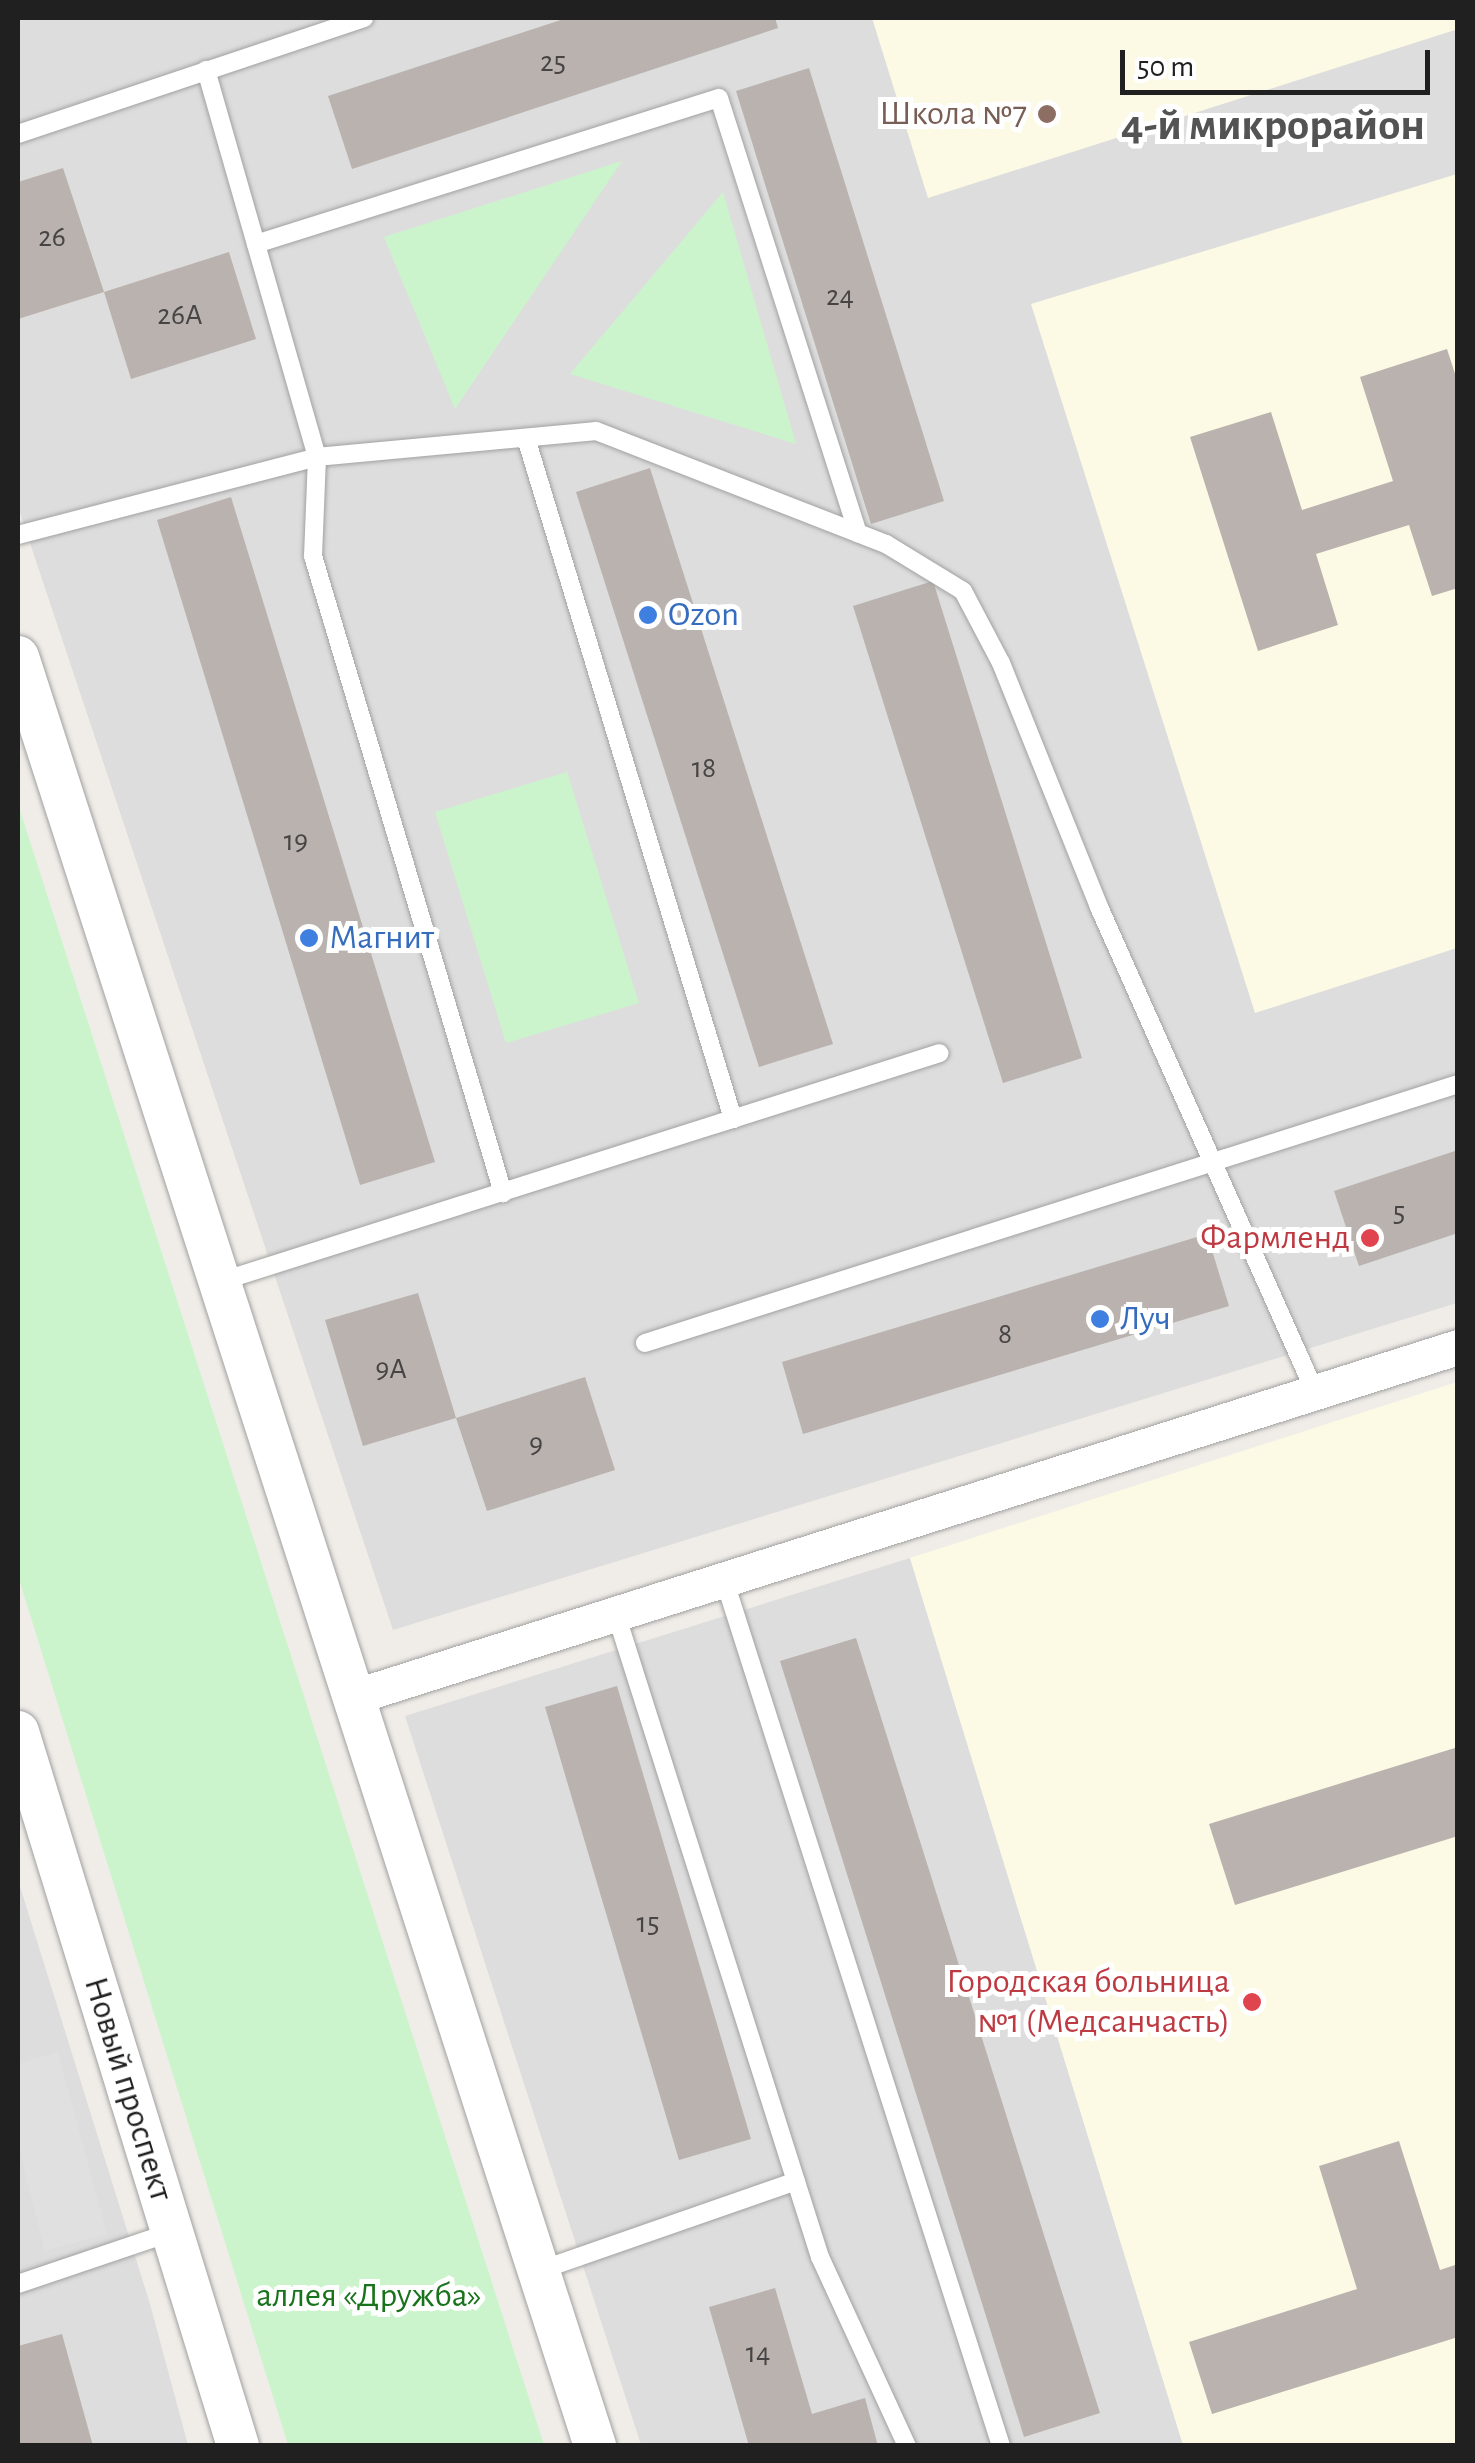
<!DOCTYPE html>
<meta charset="utf-8">
<style>
body{margin:0}
#map{position:relative;width:1475px;height:2463px;overflow:hidden;background:#f0ede8;font-family:"Alegreya Sans",sans-serif}
div>[style]{position:absolute}
.residential>*{inset:0;background:#dedddd}
.education>*{inset:0;background:#fcfae5}
.park>*{inset:0;background:#cbf4cc}
.parking>*{inset:0;background:#e0e0e0}
.building>*{inset:0;background:#b9b2ae}
.roads{filter:drop-shadow(0 0 2px #a1a1a1) drop-shadow(0 0 2px #a1a1a1)}
.service>*{height:18px;margin:-9px;padding:0 9px;transform-origin:9px;border-radius:9px;background:#fff}
.minor>*{height:35px;margin:-17.5px;padding:0 17.5px;transform-origin:17.5px;border-radius:17.5px;background:#fff}
.tertiary>*{height:42px;margin:-21px;padding:0 21px;transform-origin:21px;border-radius:21px;background:#fff}
.dots>*{width:28px;height:28px;translate:-50% -50%;box-sizing:border-box;border:5px solid #fff;border-radius:50%}
span{translate:-50% -50%;white-space:nowrap;text-align:center;line-height:1.15;-webkit-text-stroke:10px #fff;paint-order:stroke}
.number-label{font-size:30px;color:#464444}
.number-label span{-webkit-text-stroke-width:0}
.education-label{font-size:35px;color:#785e54}
.right{translate:-100% -50%;text-align:right}
.shop-label{font-size:35px;color:#366cbe}
.left{translate:0 -50%;text-align:left}
.health-label{font-size:35px;color:#be3a42}
.street-label{font-size:35px;color:#202020}
.park-label{font-size:35px;color:#19731c}
.district-label{font-size:45px;color:#535353;font-weight:700}
.frame{position:absolute;inset:0;border:20px solid #202020;pointer-events:none}
.scale{position:absolute;left:1120px;top:50px;width:310px;height:45px;box-sizing:border-box;border:5px solid #202020;border-top:0;padding-left:12px;font-size:30px;line-height:35px;white-space:nowrap;color:#202020;-webkit-text-stroke:8px #fff;paint-order:stroke}
</style>
<div id="map">
<div class="residential">
<div style="clip-path:polygon(18px 18px,1457px 18px,1457px 1303px,393px 1630px,18px 507px)"></div>
<div style="clip-path:polygon(910px 1558px,1183px 2445px,641px 2445px,405px 1716px)"></div>
<div style="clip-path:polygon(18px 1880px,150px 2304px,188px 2445px,18px 2445px)"></div>
</div>
<div class="education">
<div style="clip-path:polygon(872px 18px,1457px 18px,1458px 29px,928px 198px)"></div>
<div style="clip-path:polygon(1457px 174px,1457px 948px,1255px 1013px,1031px 304px)"></div>
<div style="clip-path:polygon(1457px 1382px,1457px 2445px,1183px 2445px,910px 1558px)"></div>
</div>
<div class="park">
<div style="clip-path:polygon(622px 161px,455px 409px,384px 237px)"></div>
<div style="clip-path:polygon(723px 192px,796px 444px,570px 374px)"></div>
<div style="clip-path:polygon(567px 772px,639px 1003px,506px 1043px,435px 812px)"></div>
<div style="clip-path:polygon(18px 804px,544px 2445px,288px 2445px,18px 1576px)"></div>
</div>
<div class="parking">
<div style="clip-path:polygon(58px 2052px,107px 2234px,45px 2251px,18px 2145px,18px 2064px)"></div>
</div>
<div class="building">
<div style="clip-path:polygon(567px 18px,775px 18px,778px 28px,352px 169px,328px 96px)"></div>
<div style="clip-path:polygon(809px 68px,944px 501px,871px 524px,736px 91px)"></div>
<div style="clip-path:polygon(63px 168px,104px 292px,229px 252px,256px 339px,131px 379px,104px 292px,18px 319px,18px 182px)"></div>
<div style="clip-path:polygon(1447px 349px,1458px 383px,1458px 588px,1432px 596px,1409px 525px,1316px 554px,1338px 625px,1258px 651px,1190px 437px,1271px 412px,1302px 510px,1393px 481px,1360px 377px)"></div>
<div style="clip-path:polygon(650px 468px,833px 1044px,759px 1067px,576px 492px)"></div>
<div style="clip-path:polygon(231px 497px,435px 1162px,360px 1185px,157px 520px)"></div>
<div style="clip-path:polygon(933px 581px,1082px 1058px,1003px 1083px,853px 606px)"></div>
<div style="clip-path:polygon(1458px 1150px,1458px 1233px,1359px 1266px,1334px 1191px)"></div>
<div style="clip-path:polygon(1207px 1234px,1229px 1306px,803px 1434px,782px 1362px)"></div>
<div style="clip-path:polygon(418px 1293px,456px 1418px,363px 1446px,325px 1320px)"></div>
<div style="clip-path:polygon(585px 1377px,615px 1470px,487px 1511px,456px 1418px)"></div>
<div style="clip-path:polygon(856px 1638px,1100px 2413px,1024px 2437px,780px 1661px)"></div>
<div style="clip-path:polygon(617px 1686px,751px 2139px,679px 2160px,545px 1707px)"></div>
<div style="clip-path:polygon(1458px 1747px,1458px 1836px,1235px 1905px,1209px 1824px)"></div>
<div style="clip-path:polygon(1399px 2141px,1440px 2270px,1458px 2264px,1458px 2337px,1212px 2414px,1189px 2342px,1357px 2289px,1319px 2166px)"></div>
<div style="clip-path:polygon(775px 2288px,812px 2414px,865px 2398px,878px 2446px,749px 2446px,709px 2307px)"></div>
<div style="clip-path:polygon(62px 2334px,93px 2446px,18px 2446px,18px 2346px)"></div>
</div>
<div class="roads">
<div class="service">
<div style="left:206px;top:70px;width:403px;rotate:74deg"></div>
<div style="left:317px;top:457px;width:99px;rotate:92.3deg"></div>
<div style="left:313px;top:556px;width:665px;rotate:73.39deg"></div>
<div style="left:18px;top:134px;width:365px;rotate:-18.5deg"></div>
<div style="left:256px;top:244px;width:485px;rotate:-17.5deg"></div>
<div style="left:719px;top:98px;width:457px;rotate:72.3deg"></div>
<div style="left:526px;top:438px;width:712px;rotate:73.09deg"></div>
<div style="left:18px;top:535px;width:309px;rotate:-14.6deg"></div>
<div style="left:317px;top:457px;width:280px;rotate:-5.3deg"></div>
<div style="left:596px;top:431px;width:311px;rotate:21.3deg"></div>
<div style="left:886px;top:544px;width:90px;rotate:31.4deg"></div>
<div style="left:963px;top:591px;width:81px;rotate:62.2deg"></div>
<div style="left:1001px;top:663px;width:263px;rotate:68.1deg"></div>
<div style="left:1099px;top:907px;width:531px;rotate:65.99deg"></div>
<div style="left:219px;top:1282px;width:756px;rotate:-17.62deg"></div>
<div style="left:645px;top:1343px;width:853px;rotate:-17.67deg"></div>
<div style="left:724px;top:1579px;width:910px;rotate:72.28deg"></div>
<div style="left:616px;top:1614px;width:675px;rotate:72.4deg"></div>
<div style="left:820px;top:2257px;width:208px;rotate:65.3deg"></div>
<div style="left:538px;top:2271px;width:273px;rotate:-19.2deg"></div>
<div style="left:18px;top:2284px;width:163px;rotate:-18.7deg"></div>
</div>
<div class="minor">
<div style="left:353px;top:1697px;width:1159px;rotate:-17.58deg"></div>
</div>
<div class="tertiary">
<div style="left:18px;top:657px;width:1880px;rotate:72.12deg"></div>
<div style="left:18px;top:1732px;width:747px;rotate:72.87deg"></div>
</div>
</div>
<div class="dots">
<div style="left:1047px;top:114px;background:#8d6e63"></div>
<div style="left:648px;top:615px;background:#3f7fe0"></div>
<div style="left:309px;top:938px;background:#3f7fe0"></div>
<div style="left:1370px;top:1238px;background:#e0444e"></div>
<div style="left:1100px;top:1319px;background:#3f7fe0"></div>
<div style="left:1252px;top:2002px;background:#e0444e"></div>
</div>
<div class="number-label">
<span style="left:553px;top:62px">25</span>
<span style="left:52px;top:237px">26</span>
<span style="left:840px;top:296px">24</span>
<span style="left:180px;top:315px">26А</span>
<span style="left:704px;top:768px">18</span>
<span style="left:296px;top:841px">19</span>
<span style="left:1399px;top:1212px">5</span>
<span style="left:1005px;top:1334px">8</span>
<span style="left:391px;top:1369px">9А</span>
<span style="left:536px;top:1444px">9</span>
<span style="left:648px;top:1923px">15</span>
<span style="left:758px;top:2353px">14</span>
</div>
<div class="education-label">
<span class="right" style="left:1027px;top:114px">Школа №7</span>
</div>
<div class="shop-label">
<span class="left" style="left:668px;top:615px">Ozon</span>
<span class="left" style="left:329px;top:938px">Магнит</span>
<span class="left" style="left:1120px;top:1319px">Луч</span>
</div>
<div class="health-label">
<span class="right" style="left:1350px;top:1238px">Фармленд</span>
<span class="right" style="left:1230px;top:2002px">Городская больница<br>№1 (Медсанчасть)</span>
</div>
<div class="street-label">
<span style="left:128px;top:2089px;rotate:73deg">Новый проспект</span>
</div>
<div class="park-label">
<span style="left:369px;top:2296px">аллея «Дружба»</span>
</div>
<div class="district-label">
<span style="left:1273px;top:126px">4-й микрорайон</span>
</div>
<div class="frame"></div>
<div class="scale">50 m</div>
</div>
